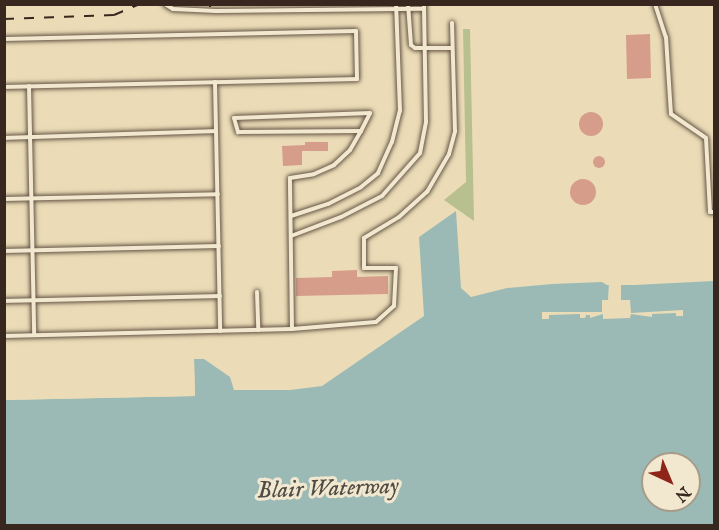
<!DOCTYPE html>
<style>
body{margin:0}
#map{position:relative;width:719px;height:530px;overflow:hidden;background:#ebdcb7;font-family:"IM FELL English",serif}
div>[style]{position:absolute}
.green>*{inset:0;background:#b7c08e}
.water>*{inset:0;background:#9bbab6}
.pier>*{inset:0;background:#ebdcb7}
.building>*{inset:0;background:#d69d8b}
.round{border-radius:50%}
.roads{filter:drop-shadow(0 0 2px #645445) drop-shadow(0 0 2px #645445)}
.lane>*{height:4px;margin:-2px;padding:0 2px;transform-origin:2px;border-radius:2px;background:#f2e8d0}
.rail>*{height:2px;margin-top:-1px;transform-origin:0;background:repeating-linear-gradient(90deg,#37271f 0 10px,transparent 0 20px)}
span{translate:-50% -50%;white-space:nowrap;text-align:center;line-height:1.15;-webkit-text-stroke:6px #f2e8d0;paint-order:stroke}
.water-label{font-size:24px;color:#504c45;font-style:italic}
.frame{position:absolute;inset:0;border:6px solid #37271f;pointer-events:none}
.north{position:absolute;left:641px;top:452px;width:60px;height:60px;box-sizing:border-box;background:#f2e8d0;border:2px solid #a79b89;border-radius:50%;rotate:136deg;font-size:16px;font-weight:700;line-height:24px;text-align:center;color:#37271f}
.north::after{content:'';display:block;margin:auto;width:21px;height:27px;background:#8f2418;clip-path:polygon(50% 0,100% 100%,50% 72%,0 100%)}
</style>
<div id="map">
<div class="green">
<div style="clip-path:polygon(463px 29px,470px 29px,474px 221px,444px 200px,466px 182px)"></div>
</div>
<div class="water">
<div style="clip-path:polygon(evenodd,456px 211px,461px 288px,471px 297px,507px 288px,552px 284px,602px 282px,607px 285px,634px 285px,714px 281px,714px 525px,5px 525px,4px 400px,195px 396px,194px 359px,204px 359px,230px 377px,234px 390px,290px 390px,322px 386px,424px 316px,419px 237px,456px 211px,653px 464px,689px 464px,689px 500px,653px 500px,653px 464px)"></div>
</div>
<div class="pier">
<div style="clip-path:polygon(609px 282px,621px 282px,621px 300px,630px 300px,631px 313px,683px 310px,683px 316px,676px 316px,676px 313px,652px 314px,652px 317px,631px 314px,630px 318px,603px 319px,603px 314px,590px 318px,590px 315px,586px 315px,585px 318px,580px 318px,580px 314px,549px 315px,549px 319px,542px 319px,542px 312px,602px 312px,602px 300px,608px 300px)"></div>
<div style="clip-path:polygon(191px 359px,194px 359px,195px 396px,5px 400px,4px 397px,192px 393px)"></div>
</div>
<div class="building">
<div style="clip-path:polygon(650px 34px,651px 78px,627px 79px,626px 35px)"></div>
<div class="round" style="left:579px;top:112px;width:24px;height:24px"></div>
<div style="clip-path:polygon(305px 142px,328px 142px,328px 151px,302px 151px,302px 165px,283px 166px,282px 146px,305px 145px)"></div>
<div class="round" style="left:593px;top:156px;width:12px;height:12px"></div>
<div class="round" style="left:570px;top:179px;width:26px;height:26px"></div>
<div style="clip-path:polygon(357px 270px,357px 277px,388px 276px,388px 294px,296px 296px,296px 278px,332px 277px,332px 271px)"></div>
</div>
<div class="roads">
<div class="lane">
<div style="left:165px;top:4px;width:9px;rotate:32deg"></div>
<div style="left:173px;top:9px;width:43px;rotate:2.7deg"></div>
<div style="left:216px;top:11px;width:208px;rotate:-0.6deg"></div>
<div style="left:408px;top:4px;width:41px;rotate:85.8deg"></div>
<div style="left:411px;top:45px;width:5px;rotate:37deg"></div>
<div style="left:415px;top:48px;width:37px"></div>
<div style="left:655px;top:4px;width:35px;rotate:72deg"></div>
<div style="left:666px;top:37px;width:77px;rotate:86.3deg"></div>
<div style="left:671px;top:114px;width:42px;rotate:34.4deg"></div>
<div style="left:706px;top:138px;width:74px;rotate:86.9deg"></div>
<div style="left:710px;top:212px;width:4px"></div>
<div style="left:4px;top:39px;width:352px;rotate:-1.3deg"></div>
<div style="left:356px;top:31px;width:48px;rotate:88.8deg"></div>
<div style="left:357px;top:79px;width:353px;rotate:178.7deg"></div>
<div style="left:215px;top:82px;width:249px;rotate:88.8deg"></div>
<div style="left:29px;top:86px;width:249px;rotate:88.8deg"></div>
<div style="left:4px;top:138px;width:212px;rotate:-1.9deg"></div>
<div style="left:4px;top:199px;width:214px;rotate:-1.3deg"></div>
<div style="left:291px;top:216px;width:39px;rotate:-18deg"></div>
<div style="left:328px;top:204px;width:37px;rotate:-27deg"></div>
<div style="left:361px;top:187px;width:22px;rotate:-39deg"></div>
<div style="left:378px;top:173px;width:34px;rotate:-66deg"></div>
<div style="left:392px;top:142px;width:32px;rotate:-76deg"></div>
<div style="left:400px;top:111px;width:107px;rotate:-92.1deg"></div>
<div style="left:291px;top:236px;width:53px;rotate:-20.8deg"></div>
<div style="left:341px;top:217px;width:46px;rotate:-27.1deg"></div>
<div style="left:382px;top:196px;width:57px;rotate:-48.5deg"></div>
<div style="left:420px;top:153px;width:32px;rotate:-79deg"></div>
<div style="left:426px;top:122px;width:118px;rotate:-91deg"></div>
<div style="left:4px;top:251px;width:215px;rotate:-1.3deg"></div>
<div style="left:257px;top:292px;width:38px;rotate:88deg"></div>
<div style="left:4px;top:301px;width:216px;rotate:-1.3deg"></div>
<div style="left:292px;top:329px;width:151px;rotate:-90.8deg"></div>
<div style="left:290px;top:178px;width:24px;rotate:-9deg"></div>
<div style="left:314px;top:174px;width:22px;rotate:-24deg"></div>
<div style="left:334px;top:165px;width:22px;rotate:-43deg"></div>
<div style="left:350px;top:150px;width:22px;rotate:-60deg"></div>
<div style="left:361px;top:131px;width:20px;rotate:-63deg"></div>
<div style="left:370px;top:113px;width:136px;rotate:177.9deg"></div>
<div style="left:234px;top:118px;width:15px;rotate:74deg"></div>
<div style="left:238px;top:132px;width:123px;rotate:-0.5deg"></div>
<div style="left:4px;top:336px;width:288px;rotate:-1.4deg"></div>
<div style="left:292px;top:329px;width:84px;rotate:-4.8deg"></div>
<div style="left:376px;top:322px;width:24px;rotate:-42deg"></div>
<div style="left:394px;top:306px;width:38px;rotate:-87deg"></div>
<div style="left:396px;top:268px;width:32px;rotate:180deg"></div>
<div style="left:364px;top:268px;width:30px;rotate:-90deg"></div>
<div style="left:364px;top:238px;width:41px;rotate:-31deg"></div>
<div style="left:399px;top:217px;width:38px;rotate:-42deg"></div>
<div style="left:427px;top:192px;width:44px;rotate:-59.9deg"></div>
<div style="left:449px;top:154px;width:24px;rotate:-75deg"></div>
<div style="left:455px;top:131px;width:108px;rotate:-91.6deg"></div>
</div>
</div>
<div class="rail">
<div style="left:210px;top:4px;width:3px;rotate:90deg"></div>
<div style="left:4px;top:19px;width:110px;rotate:-2.1deg"></div>
<div style="left:114px;top:15px;width:28px;rotate:-23deg"></div>
</div>
<div class="water-label">
<span style="left:328px;top:489px;rotate:-2deg">Blair Waterway</span>
</div>
<div class="frame"></div>
<div class="north">N</div>
</div>
